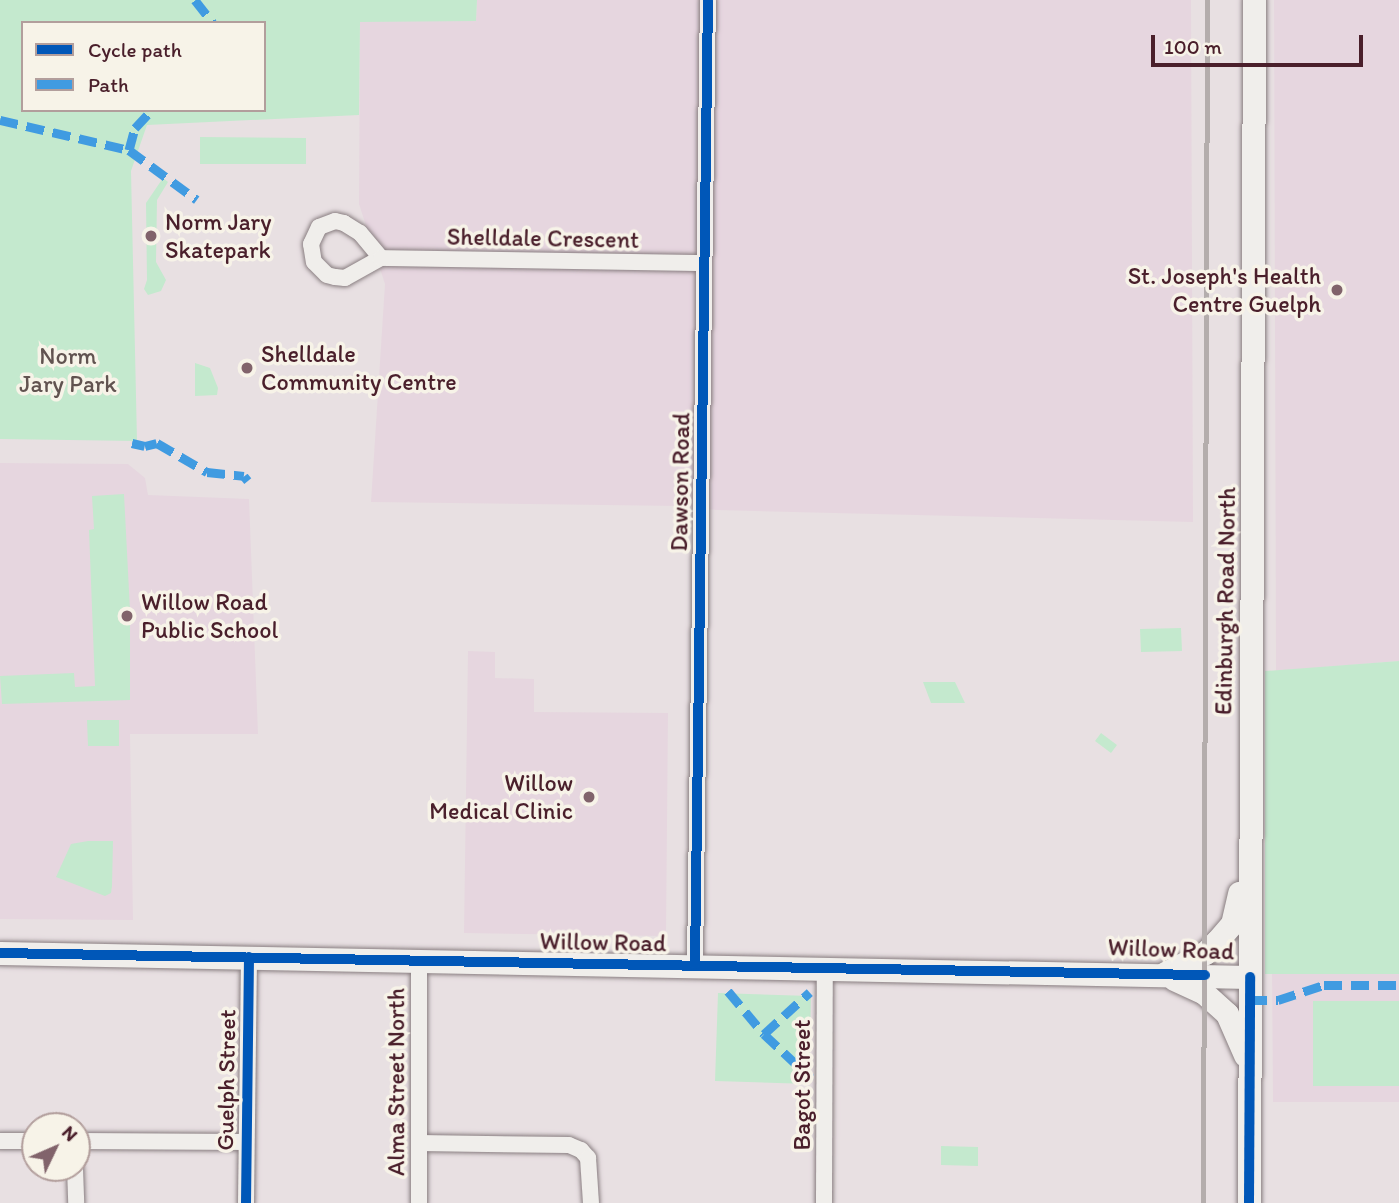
<!DOCTYPE html>
<style>
body{margin:0}
#map{position:relative;width:1399px;height:1203px;overflow:hidden;background:#e8e0e2;font-family:Itim,sans-serif}
div>[style]{position:absolute}
.built>*{inset:0;background:#e6d6df}
.green>*{inset:0;background:#c4e9ce}
.roads{filter:drop-shadow(0 0 2px #897e81) drop-shadow(0 0 2px #897e81)}
.minor>*{height:16px;margin:-8px;padding:0 8px;transform-origin:8px;border-radius:8px;background:#f0eeeb}
.secondary>*{height:23px;margin:-11.5px;padding:0 11.5px;transform-origin:11.5px;border-radius:11.5px;background:#f0eeeb}
.rail>*{height:4.5px;margin:-2.25px;padding:0 2.25px;transform-origin:2.25px;border-radius:2.25px;background:#b4adac}
.quiet>*{height:9px;margin-top:-4.5px;transform-origin:0;background:repeating-linear-gradient(90deg,#409be1 0 18px,transparent 0 27px)}
.cycleway>*{height:10px;margin:-5px;padding:0 5px;transform-origin:5px;border-radius:5px;background:#0057b8}
.dots>*{width:19px;height:19px;translate:-50% -50%;box-sizing:border-box;border:4px solid #f7f3e8;border-radius:50%}
span{translate:-50% -50%;white-space:nowrap;text-align:center;line-height:1.15;-webkit-text-stroke:7px #f7f3e8;paint-order:stroke}
.poi-label{font-size:24px;color:#4a1f2b}
.left{translate:0 -50%;text-align:left}
.right{translate:-100% -50%;text-align:right}
.street-label{font-size:24px;color:#4a1f2b}
.park-label{font-size:24px;color:#615350}
.legend{position:absolute;left:21px;top:21px;width:245px;height:91px;box-sizing:border-box;background:#f7f3e8;border:2px solid #b29e9c;margin:0;padding:9px 12px;list-style:none;font-size:21px;color:#4a1f2b}
.legend li{display:flex;align-items:center;gap:14px;height:35px}
.legend b{width:35px;border:2px solid #b29e9c}
.north{position:absolute;left:21px;top:1112px;width:70px;height:70px;box-sizing:border-box;background:#f7f3e8;border:2px solid #b29e9c;border-radius:50%;rotate:46deg;font-size:19px;font-weight:700;line-height:28px;text-align:center;color:#4a1f2b}
.north::after{content:'';display:block;margin:auto;width:24px;height:32px;background:#81636b;clip-path:polygon(50% 0,100% 100%,50% 72%,0 100%)}
.scale{position:absolute;left:1151px;top:35px;width:212px;height:32px;box-sizing:border-box;border:4px solid #4a1f2b;border-top:0;padding-left:9px;font-size:21px;line-height:24px;white-space:nowrap;color:#4a1f2b;-webkit-text-stroke:5px #f7f3e8;paint-order:stroke}
</style>
<div id="map">
<div class="built">
<div style="clip-path:polygon(477px 0,1191px 0,1193px 522px,717px 510px,681px 506px,371px 502px,385px 284px,359px 204px,360px 21px,476px 21px)"></div>
<div style="clip-path:polygon(1274px 0,1399px 0,1399px 661px,1276px 671px)"></div>
<div style="clip-path:polygon(0 463px,128px 464px,145px 478px,148px 495px,249px 499px,258px 734px,130px 734px,133px 920px,0 919px)"></div>
<div style="clip-path:polygon(468px 651px,495px 652px,495px 678px,534px 679px,534px 712px,668px 713px,666px 934px,663px 936px,464px 933px)"></div>
<div style="clip-path:polygon(1272px 974px,1399px 974px,1399px 1102px,1273px 1102px)"></div>
</div>
<div class="green">
<div style="clip-path:polygon(evenodd,0 0,477px 0,476px 21px,360px 22px,359px 115px,147px 125px,131px 171px,137px 441px,0 439px,0 0,23px 23px,264px 23px,264px 110px,23px 110px,23px 23px)"></div>
<div style="clip-path:polygon(200px 137px,306px 138px,306px 164px,200px 164px)"></div>
<div style="clip-path:polygon(163px 178px,168px 182px,157px 200px,156px 262px,166px 280px,161px 291px,148px 295px,144px 289px,147px 280px,146px 203px)"></div>
<div style="clip-path:polygon(195px 363px,210px 368px,218px 388px,217px 395px,195px 396px)"></div>
<div style="clip-path:polygon(124px 494px,130px 610px,130px 700px,2px 704px,0 676px,74px 673px,75px 687px,95px 686px,89px 530px,94px 529px,92px 496px)"></div>
<div style="clip-path:polygon(1181px 628px,1182px 651px,1141px 652px,1140px 629px)"></div>
<div style="clip-path:polygon(1399px 661px,1399px 974px,1265px 974px,1265px 671px)"></div>
<div style="clip-path:polygon(923px 682px,955px 682px,965px 703px,931px 703px)"></div>
<div style="clip-path:polygon(87px 720px,119px 720px,119px 746px,88px 746px)"></div>
<div style="clip-path:polygon(1101px 733px,1117px 745px,1111px 753px,1095px 741px)"></div>
<div style="clip-path:polygon(88px 841px,113px 841px,112px 886px,111px 893px,105px 896px,56px 877px,71px 844px)"></div>
<div style="clip-path:polygon(718px 993px,811px 996px,809px 1084px,715px 1081px)"></div>
<div style="clip-path:polygon(1313px 1001px,1399px 1001px,1399px 1086px,1313px 1086px)"></div>
<div style="clip-path:polygon(941px 1146px,978px 1147px,978px 1166px,941px 1165px)"></div>
</div>
<div class="roads">
<div class="minor">
<div style="left:381px;top:258px;width:33px;rotate:-130deg"></div>
<div style="left:360px;top:233px;width:19px;rotate:-148deg"></div>
<div style="left:344px;top:223px;width:9px;rotate:-167deg"></div>
<div style="left:335px;top:221px;width:17px;rotate:159deg"></div>
<div style="left:319px;top:227px;width:19px;rotate:115deg"></div>
<div style="left:311px;top:244px;width:18px;rotate:81deg"></div>
<div style="left:314px;top:262px;width:18px;rotate:45deg"></div>
<div style="left:327px;top:275px;width:8px;rotate:14deg"></div>
<div style="left:335px;top:277px;width:10px;rotate:6deg"></div>
<div style="left:345px;top:278px;width:41px;rotate:-29.1deg"></div>
<div style="left:381px;top:258px;width:323px;rotate:0.9deg"></div>
<div style="left:695px;top:964px;width:964px;rotate:-89.23deg"></div>
<div style="left:0;top:1141px;width:35px"></div>
<div style="left:77px;top:1141px;width:169px;rotate:0.3deg"></div>
<div style="left:419px;top:1143px;width:150px;rotate:0.8deg"></div>
<div style="left:569px;top:1145px;width:13px;rotate:23deg"></div>
<div style="left:581px;top:1150px;width:11px;rotate:49deg"></div>
<div style="left:588px;top:1158px;width:45px;rotate:86.2deg"></div>
<div style="left:75px;top:1168px;width:35px;rotate:88deg"></div>
<div style="left:246px;top:1203px;width:246px;rotate:-89.3deg"></div>
<div style="left:419px;top:1203px;width:242px;rotate:-90deg"></div>
<div style="left:824px;top:1203px;width:235px;rotate:-89.8deg"></div>
</div>
<div class="secondary">
<div style="left:0;top:953px;width:1250px;rotate:1.1deg"></div>
<div style="left:1165px;top:973px;width:45px;rotate:-26.6deg"></div>
<div style="left:1205px;top:953px;width:17px;rotate:-45deg"></div>
<div style="left:1217px;top:941px;width:23px;rotate:-49deg"></div>
<div style="left:1232px;top:924px;width:32px;rotate:-77deg"></div>
<div style="left:1174px;top:979px;width:33px;rotate:25deg"></div>
<div style="left:1204px;top:993px;width:31px;rotate:42deg"></div>
<div style="left:1227px;top:1014px;width:45px;rotate:66.3deg"></div>
<div style="left:1249px;top:1203px;width:1203px;rotate:-89.76deg"></div>
</div>
</div>
<div class="rail">
<div style="left:1203px;top:1203px;width:1203px;rotate:-89.81deg"></div>
</div>
<div class="quiet">
<div style="left:195px;top:0;width:29px;rotate:52deg"></div>
<div style="left:0;top:120px;width:132px;rotate:13.1deg"></div>
<div style="left:129px;top:150px;width:84px;rotate:36.3deg"></div>
<div style="left:129px;top:150px;width:23px;rotate:-75deg"></div>
<div style="left:135px;top:128px;width:25px;rotate:-47deg"></div>
<div style="left:132px;top:443px;width:13px;rotate:13deg"></div>
<div style="left:145px;top:446px;width:12px;rotate:-14deg"></div>
<div style="left:157px;top:443px;width:58px;rotate:30.1deg"></div>
<div style="left:207px;top:472px;width:37px;rotate:6deg"></div>
<div style="left:244px;top:476px;width:6px;rotate:51deg"></div>
<div style="left:728px;top:991px;width:56px;rotate:50.1deg"></div>
<div style="left:764px;top:1034px;width:64px;rotate:43.1deg"></div>
<div style="left:1249px;top:1000px;width:29px"></div>
<div style="left:1278px;top:1000px;width:48px;rotate:-18.1deg"></div>
<div style="left:1324px;top:985px;width:75px"></div>
<div style="left:764px;top:1034px;width:62px;rotate:-42.4deg"></div>
</div>
<div class="cycleway">
<div style="left:0;top:953px;width:1205px;rotate:1.05deg"></div>
<div style="left:695px;top:964px;width:964px;rotate:-89.23deg"></div>
<div style="left:246px;top:1203px;width:246px;rotate:-89.3deg"></div>
<div style="left:1249px;top:1203px;width:226px;rotate:-89.7deg"></div>
</div>
<div class="dots">
<div style="left:151px;top:236px;background:#81636b"></div>
<div style="left:1337px;top:290px;background:#81636b"></div>
<div style="left:247px;top:368px;background:#81636b"></div>
<div style="left:127px;top:616px;background:#81636b"></div>
<div style="left:589px;top:797px;background:#81636b"></div>
</div>
<div class="poi-label">
<span class="left" style="left:165px;top:236px">Norm Jary<br>Skatepark</span>
<span class="right" style="left:1321px;top:290px">St. Joseph's Health<br>Centre Guelph</span>
<span class="left" style="left:261px;top:368px">Shelldale<br>Community Centre</span>
<span class="left" style="left:141px;top:616px">Willow Road<br>Public School</span>
<span class="right" style="left:573px;top:797px">Willow<br>Medical Clinic</span>
</div>
<div class="street-label">
<span style="left:543px;top:238px;rotate:1deg">Shelldale Crescent</span>
<span style="left:680px;top:482px;rotate:-89deg">Dawson Road</span>
<span style="left:1225px;top:601px;rotate:-89deg">Edinburgh Road North</span>
<span style="left:603px;top:942px;rotate:1deg">Willow Road</span>
<span style="left:1171px;top:949px;rotate:2deg">Willow Road</span>
<span style="left:226px;top:1080px;rotate:-89deg">Guelph Street</span>
<span style="left:396px;top:1082px;rotate:-90deg">Alma Street North</span>
<span style="left:802px;top:1085px;rotate:-90deg">Bagot Street</span>
</div>
<div class="park-label">
<span style="left:68px;top:370px">Norm<br>Jary Park</span>
</div>
<ul class="legend">
<li><b style="height:9px;background:#0057b8"></b>Cycle path</li>
<li><b style="height:9px;background:#409be1"></b>Path</li>
</ul>
<div class="north">N</div>
<div class="scale">100 m</div>
</div>
